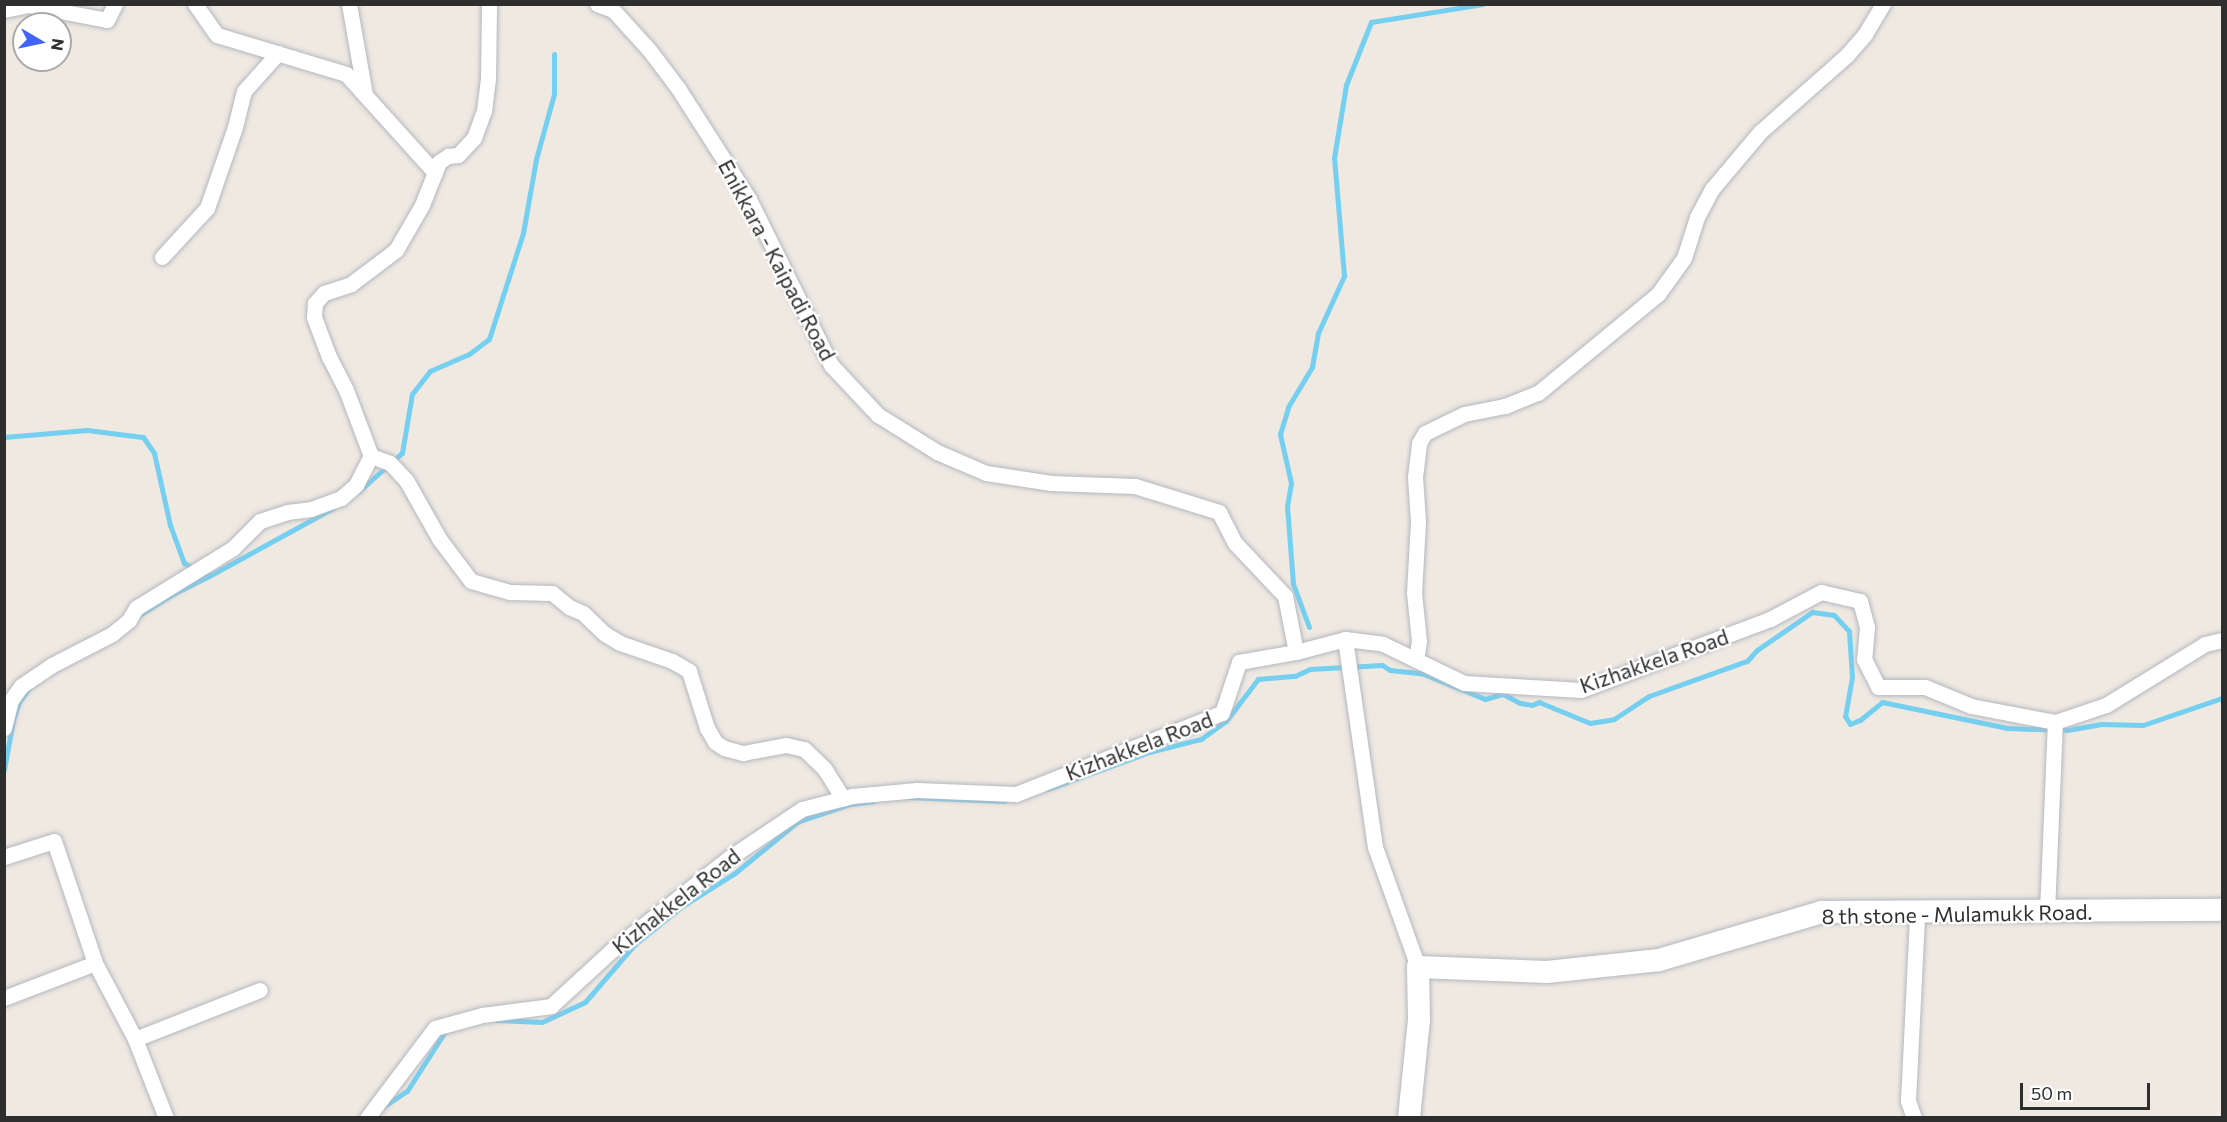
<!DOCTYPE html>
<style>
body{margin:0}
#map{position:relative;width:2227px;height:1122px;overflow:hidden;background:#efe9e1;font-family:Commissioner,sans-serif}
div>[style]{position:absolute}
.stream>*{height:5px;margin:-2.5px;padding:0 2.5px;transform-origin:2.5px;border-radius:2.5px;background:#75cff0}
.roads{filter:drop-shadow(0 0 2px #b4b7c1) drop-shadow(0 0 2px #b4b7c1)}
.street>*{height:15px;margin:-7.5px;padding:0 7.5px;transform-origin:7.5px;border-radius:7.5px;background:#fff}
.secondary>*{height:22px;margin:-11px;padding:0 11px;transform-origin:11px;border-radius:11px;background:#fff}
span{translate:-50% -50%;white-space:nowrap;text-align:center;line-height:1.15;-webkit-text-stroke:4.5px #fff;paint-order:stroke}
.street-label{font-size:21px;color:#2e2e2e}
.frame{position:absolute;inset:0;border:6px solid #2e2e2e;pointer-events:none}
.north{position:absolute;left:12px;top:12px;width:60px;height:60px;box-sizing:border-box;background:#fff;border:2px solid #ababab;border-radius:50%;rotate:99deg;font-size:16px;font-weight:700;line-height:24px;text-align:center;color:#2e2e2e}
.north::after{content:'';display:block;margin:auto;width:21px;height:27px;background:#4264fb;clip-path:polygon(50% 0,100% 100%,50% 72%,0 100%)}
.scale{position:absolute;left:2020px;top:1083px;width:130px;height:27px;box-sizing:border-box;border:3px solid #2e2e2e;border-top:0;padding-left:8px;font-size:18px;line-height:21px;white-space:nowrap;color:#2e2e2e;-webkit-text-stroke:4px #fff;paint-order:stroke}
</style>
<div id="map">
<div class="stream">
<div style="left:4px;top:437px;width:83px;rotate:-4.8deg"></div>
<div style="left:87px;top:430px;width:56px;rotate:7.1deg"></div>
<div style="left:143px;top:437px;width:19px;rotate:55deg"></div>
<div style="left:154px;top:453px;width:74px;rotate:77.5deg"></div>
<div style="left:170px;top:525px;width:40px;rotate:69.8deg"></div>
<div style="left:184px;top:563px;width:28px;rotate:27deg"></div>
<div style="left:209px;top:576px;width:141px;rotate:-28.7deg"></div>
<div style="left:359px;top:491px;width:57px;rotate:-41.5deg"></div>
<div style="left:402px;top:453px;width:60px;rotate:-80.4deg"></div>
<div style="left:412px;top:394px;width:29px;rotate:-52deg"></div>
<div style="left:430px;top:371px;width:43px;rotate:-23.6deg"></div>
<div style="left:469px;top:354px;width:25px;rotate:-37deg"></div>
<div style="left:489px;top:339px;width:111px;rotate:-72.2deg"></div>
<div style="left:523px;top:233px;width:75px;rotate:-80deg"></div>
<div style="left:536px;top:159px;width:67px;rotate:-74.5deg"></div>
<div style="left:554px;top:94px;width:40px;rotate:-90deg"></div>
<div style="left:135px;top:618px;width:43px;rotate:-32.6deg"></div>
<div style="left:171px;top:595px;width:42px;rotate:-26.6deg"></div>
<div style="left:1309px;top:627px;width:46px;rotate:-110.4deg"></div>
<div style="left:1293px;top:584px;width:78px;rotate:-94.4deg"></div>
<div style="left:1287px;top:506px;width:23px;rotate:-80deg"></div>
<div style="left:1291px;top:483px;width:50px;rotate:-102.7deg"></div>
<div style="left:1280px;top:434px;width:28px;rotate:-73deg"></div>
<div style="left:1288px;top:407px;width:47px;rotate:-59deg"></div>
<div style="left:1312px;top:367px;width:35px;rotate:-80deg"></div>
<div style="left:1318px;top:333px;width:63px;rotate:-65.5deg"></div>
<div style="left:1344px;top:276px;width:118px;rotate:-94.8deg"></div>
<div style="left:1334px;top:158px;width:74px;rotate:-80.7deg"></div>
<div style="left:1346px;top:85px;width:68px;rotate:-68.4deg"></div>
<div style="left:1371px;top:22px;width:113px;rotate:-9.1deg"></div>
<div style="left:4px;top:770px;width:51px;rotate:-79.8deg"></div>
<div style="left:13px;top:720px;width:19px;rotate:-72deg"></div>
<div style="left:19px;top:702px;width:19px;rotate:-54deg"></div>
<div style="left:1048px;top:789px;width:108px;rotate:-20.1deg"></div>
<div style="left:1149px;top:752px;width:54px;rotate:-14deg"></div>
<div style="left:1201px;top:739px;width:31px;rotate:-36deg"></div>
<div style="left:1226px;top:721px;width:53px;rotate:-52.7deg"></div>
<div style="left:1258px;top:679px;width:37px;rotate:-5deg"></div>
<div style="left:1295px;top:676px;width:17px;rotate:-25deg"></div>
<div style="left:1310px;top:669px;width:72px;rotate:-3.2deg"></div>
<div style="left:1382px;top:665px;width:9px;rotate:32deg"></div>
<div style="left:1390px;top:670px;width:31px;rotate:6deg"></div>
<div style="left:1421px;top:673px;width:69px;rotate:22.1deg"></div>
<div style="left:1485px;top:699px;width:19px;rotate:-16deg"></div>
<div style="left:1503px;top:694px;width:19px;rotate:28deg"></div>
<div style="left:1520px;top:703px;width:12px;rotate:9deg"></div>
<div style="left:1532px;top:705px;width:8px;rotate:-23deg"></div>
<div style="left:1539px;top:702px;width:55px;rotate:22.4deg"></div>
<div style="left:1590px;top:723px;width:24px;rotate:-9deg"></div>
<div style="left:1614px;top:719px;width:42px;rotate:-33.3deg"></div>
<div style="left:1649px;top:696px;width:104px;rotate:-19.7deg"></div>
<div style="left:1747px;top:661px;width:15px;rotate:-48deg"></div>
<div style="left:1757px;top:650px;width:67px;rotate:-34.6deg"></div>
<div style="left:1812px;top:612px;width:22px;rotate:8deg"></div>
<div style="left:1834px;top:615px;width:22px;rotate:47deg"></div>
<div style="left:1849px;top:631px;width:46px;rotate:86.3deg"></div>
<div style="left:1852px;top:677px;width:40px;rotate:100deg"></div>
<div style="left:1845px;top:716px;width:9px;rotate:58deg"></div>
<div style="left:1850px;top:724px;width:11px;rotate:-22deg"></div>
<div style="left:1860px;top:720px;width:28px;rotate:-39deg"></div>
<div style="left:1882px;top:702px;width:128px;rotate:11.7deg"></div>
<div style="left:2007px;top:728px;width:60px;rotate:1.9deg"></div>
<div style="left:2067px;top:730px;width:35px;rotate:-10deg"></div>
<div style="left:2101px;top:724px;width:42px;rotate:1.4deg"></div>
<div style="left:2143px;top:725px;width:83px;rotate:-18.9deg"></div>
<div style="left:909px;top:797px;width:96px;rotate:2.4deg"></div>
<div style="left:496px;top:1020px;width:46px;rotate:2.5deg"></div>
<div style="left:542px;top:1022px;width:47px;rotate:-24.9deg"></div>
<div style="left:585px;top:1002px;width:77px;rotate:-49.2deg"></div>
<div style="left:635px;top:944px;width:59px;rotate:-38.8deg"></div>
<div style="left:681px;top:907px;width:64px;rotate:-32.2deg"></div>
<div style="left:735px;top:873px;width:80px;rotate:-39.4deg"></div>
<div style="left:797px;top:822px;width:56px;rotate:-18.8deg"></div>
<div style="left:850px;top:804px;width:23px;rotate:-7deg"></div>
<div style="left:383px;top:1107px;width:29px;rotate:-34deg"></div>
<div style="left:407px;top:1091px;width:72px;rotate:-57.4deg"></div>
</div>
<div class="roads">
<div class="street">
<div style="left:195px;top:4px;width:38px;rotate:55deg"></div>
<div style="left:217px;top:35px;width:135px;rotate:16.8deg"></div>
<div style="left:346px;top:74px;width:133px;rotate:48deg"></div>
<div style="left:349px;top:4px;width:92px;rotate:80deg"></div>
<div style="left:597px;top:4px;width:17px;rotate:21deg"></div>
<div style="left:613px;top:10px;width:55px;rotate:47.9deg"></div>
<div style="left:650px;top:51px;width:46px;rotate:52.9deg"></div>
<div style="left:678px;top:88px;width:132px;rotate:57.4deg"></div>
<div style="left:749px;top:199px;width:185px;rotate:63.7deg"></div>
<div style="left:831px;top:365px;width:69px;rotate:46.8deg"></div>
<div style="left:878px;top:415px;width:70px;rotate:32.1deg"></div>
<div style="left:937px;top:452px;width:53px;rotate:23.2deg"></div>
<div style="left:986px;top:473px;width:66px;rotate:8.7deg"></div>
<div style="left:1051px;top:483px;width:84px;rotate:2deg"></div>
<div style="left:1135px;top:486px;width:88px;rotate:17.2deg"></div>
<div style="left:1219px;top:512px;width:35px;rotate:63deg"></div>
<div style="left:1235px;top:543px;width:73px;rotate:46.7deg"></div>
<div style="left:1285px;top:596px;width:57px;rotate:78.9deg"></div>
<div style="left:4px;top:10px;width:25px;rotate:-12deg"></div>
<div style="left:28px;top:5px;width:80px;rotate:10.8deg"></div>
<div style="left:107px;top:20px;width:18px;rotate:-63deg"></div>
<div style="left:162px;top:257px;width:67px;rotate:-47.4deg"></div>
<div style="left:207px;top:208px;width:86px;rotate:-70.9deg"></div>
<div style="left:235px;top:127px;width:37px;rotate:-76deg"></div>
<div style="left:244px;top:91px;width:51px;rotate:-48.2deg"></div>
<div style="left:371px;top:456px;width:20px;rotate:20deg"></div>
<div style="left:390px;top:463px;width:23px;rotate:47deg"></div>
<div style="left:406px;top:480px;width:69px;rotate:60.5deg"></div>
<div style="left:440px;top:540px;width:51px;rotate:52.9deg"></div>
<div style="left:471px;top:581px;width:41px;rotate:15.8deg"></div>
<div style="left:510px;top:592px;width:42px;rotate:1.4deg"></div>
<div style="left:552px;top:593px;width:22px;rotate:39deg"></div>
<div style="left:569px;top:607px;width:15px;rotate:23deg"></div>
<div style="left:583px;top:613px;width:30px;rotate:44deg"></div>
<div style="left:605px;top:634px;width:17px;rotate:31deg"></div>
<div style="left:620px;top:643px;width:55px;rotate:19.1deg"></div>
<div style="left:672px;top:661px;width:20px;rotate:30deg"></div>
<div style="left:689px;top:671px;width:60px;rotate:72.5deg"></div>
<div style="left:707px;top:728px;width:16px;rotate:60deg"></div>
<div style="left:715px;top:742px;width:11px;rotate:34deg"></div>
<div style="left:724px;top:748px;width:20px;rotate:15deg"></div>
<div style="left:743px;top:753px;width:44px;rotate:-10.5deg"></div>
<div style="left:786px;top:745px;width:18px;rotate:13deg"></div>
<div style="left:804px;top:749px;width:28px;rotate:44deg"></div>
<div style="left:824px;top:768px;width:36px;rotate:58deg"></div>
<div style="left:1345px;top:639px;width:210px;rotate:81.8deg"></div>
<div style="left:1375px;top:847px;width:127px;rotate:70.3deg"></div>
<div style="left:1416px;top:660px;width:19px;rotate:-81deg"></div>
<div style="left:1419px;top:641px;width:48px;rotate:-95.9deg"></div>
<div style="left:1414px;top:593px;width:72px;rotate:-86.8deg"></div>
<div style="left:1418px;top:521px;width:44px;rotate:-93.9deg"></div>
<div style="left:1415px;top:477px;width:34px;rotate:-83deg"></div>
<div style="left:1419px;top:443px;width:12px;rotate:-59deg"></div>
<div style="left:1425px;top:433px;width:43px;rotate:-26deg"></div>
<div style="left:1464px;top:414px;width:42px;rotate:-11deg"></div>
<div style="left:1505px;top:406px;width:35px;rotate:-22deg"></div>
<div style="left:1538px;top:393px;width:156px;rotate:-39.5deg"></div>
<div style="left:1658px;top:294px;width:44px;rotate:-54.2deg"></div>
<div style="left:1684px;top:258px;width:43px;rotate:-72.4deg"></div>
<div style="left:1697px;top:217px;width:32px;rotate:-62deg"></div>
<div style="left:1712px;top:189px;width:75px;rotate:-49.9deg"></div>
<div style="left:1760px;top:132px;width:116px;rotate:-41.5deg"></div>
<div style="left:1847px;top:55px;width:28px;rotate:-49deg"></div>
<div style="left:1865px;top:34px;width:35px;rotate:-59deg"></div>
<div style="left:4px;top:728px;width:29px;rotate:-76deg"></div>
<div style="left:11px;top:700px;width:17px;rotate:-54deg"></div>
<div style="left:21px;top:686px;width:37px;rotate:-34deg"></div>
<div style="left:52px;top:665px;width:68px;rotate:-27.3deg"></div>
<div style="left:112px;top:634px;width:22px;rotate:-39deg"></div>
<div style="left:129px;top:620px;width:14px;rotate:-60deg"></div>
<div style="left:136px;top:608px;width:114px;rotate:-31.7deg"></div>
<div style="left:233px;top:548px;width:38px;rotate:-45deg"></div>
<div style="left:260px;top:521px;width:28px;rotate:-18deg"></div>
<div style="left:287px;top:512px;width:24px;rotate:-7deg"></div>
<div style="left:311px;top:509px;width:32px;rotate:-20deg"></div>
<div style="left:341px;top:498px;width:20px;rotate:-41deg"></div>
<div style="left:356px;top:485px;width:33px;rotate:-63deg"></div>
<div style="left:371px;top:456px;width:71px;rotate:-110.7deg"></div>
<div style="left:346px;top:390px;width:37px;rotate:-117deg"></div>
<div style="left:329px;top:357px;width:43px;rotate:-110.6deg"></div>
<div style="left:314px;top:317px;width:14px;rotate:-86deg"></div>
<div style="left:315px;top:303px;width:13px;rotate:-48deg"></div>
<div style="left:324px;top:293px;width:28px;rotate:-18deg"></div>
<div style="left:351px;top:284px;width:56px;rotate:-37.1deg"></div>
<div style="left:396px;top:250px;width:52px;rotate:-60deg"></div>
<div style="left:422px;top:205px;width:46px;rotate:-68.4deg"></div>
<div style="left:439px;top:162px;width:11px;rotate:-34deg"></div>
<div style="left:448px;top:156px;width:10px;rotate:-6deg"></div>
<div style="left:458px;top:155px;width:23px;rotate:-47deg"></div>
<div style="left:474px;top:138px;width:29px;rotate:-70deg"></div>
<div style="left:484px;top:111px;width:32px;rotate:-83deg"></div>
<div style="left:488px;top:79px;width:75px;rotate:-89.2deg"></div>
<div style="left:4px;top:857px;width:52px;rotate:-17.7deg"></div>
<div style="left:54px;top:841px;width:129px;rotate:71.4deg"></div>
<div style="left:95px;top:963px;width:86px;rotate:62.2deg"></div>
<div style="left:135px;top:1039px;width:134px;rotate:-21.4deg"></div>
<div style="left:2047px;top:912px;width:190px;rotate:-87.6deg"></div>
<div style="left:4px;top:998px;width:97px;rotate:-21deg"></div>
<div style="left:135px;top:1039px;width:85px;rotate:68.6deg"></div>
<div style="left:367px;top:1118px;width:113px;rotate:-52.9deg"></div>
<div style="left:435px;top:1028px;width:49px;rotate:-15.5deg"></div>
<div style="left:482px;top:1015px;width:70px;rotate:-7.4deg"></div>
<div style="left:551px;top:1006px;width:83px;rotate:-42.6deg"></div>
<div style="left:612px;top:950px;width:149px;rotate:-38.2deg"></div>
<div style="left:729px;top:858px;width:88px;rotate:-33.9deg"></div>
<div style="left:802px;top:809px;width:52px;rotate:-14.6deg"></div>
<div style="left:852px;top:796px;width:65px;rotate:-5.3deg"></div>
<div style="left:917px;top:790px;width:99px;rotate:2.3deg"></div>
<div style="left:1016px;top:794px;width:221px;rotate:-21.5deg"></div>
<div style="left:1222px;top:713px;width:54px;rotate:-71.6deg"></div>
<div style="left:1239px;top:662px;width:58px;rotate:-10deg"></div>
<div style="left:1296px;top:652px;width:51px;rotate:-14.9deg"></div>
<div style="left:1345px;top:639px;width:38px;rotate:7deg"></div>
<div style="left:1383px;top:644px;width:90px;rotate:25.7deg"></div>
<div style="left:1464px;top:683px;width:117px;rotate:3.4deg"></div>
<div style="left:1581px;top:690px;width:202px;rotate:-20.6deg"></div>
<div style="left:1770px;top:619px;width:58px;rotate:-27.9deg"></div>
<div style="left:1821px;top:592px;width:40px;rotate:13deg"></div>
<div style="left:1860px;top:601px;width:27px;rotate:75deg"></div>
<div style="left:1867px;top:627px;width:32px;rotate:95deg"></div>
<div style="left:1864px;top:659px;width:31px;rotate:63deg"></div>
<div style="left:1878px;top:687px;width:47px"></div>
<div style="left:1925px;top:687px;width:50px;rotate:22.4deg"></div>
<div style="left:1971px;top:706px;width:86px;rotate:10.8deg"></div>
<div style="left:2055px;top:722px;width:54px;rotate:-18.4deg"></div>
<div style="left:2106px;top:705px;width:116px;rotate:-31.6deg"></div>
<div style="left:2205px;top:644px;width:17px;rotate:-13deg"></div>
<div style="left:1914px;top:1118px;width:18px;rotate:-109deg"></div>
<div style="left:1908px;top:1101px;width:187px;rotate:-87.2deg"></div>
</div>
<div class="secondary">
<div style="left:1409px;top:1118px;width:99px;rotate:-84.2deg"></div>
<div style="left:1419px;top:1020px;width:53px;rotate:-91.1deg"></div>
<div style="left:1418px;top:967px;width:129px;rotate:2.2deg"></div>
<div style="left:1547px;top:972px;width:113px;rotate:-6.1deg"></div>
<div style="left:1659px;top:960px;width:170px;rotate:-16.4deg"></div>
<div style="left:1822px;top:912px;width:400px;rotate:-0.3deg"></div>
</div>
</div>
<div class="street-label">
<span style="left:777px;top:260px;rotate:62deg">Enikkara - Kaipadi Road</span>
<span style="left:1654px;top:661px;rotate:-19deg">Kizhakkela Road</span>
<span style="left:1139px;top:746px;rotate:-21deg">Kizhakkela Road</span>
<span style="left:676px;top:901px;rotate:-38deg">Kizhakkela Road</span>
<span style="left:1957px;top:914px;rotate:-1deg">8 th stone - Mulamukk Road.</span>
</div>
<div class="frame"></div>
<div class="north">N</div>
<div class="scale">50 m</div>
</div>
